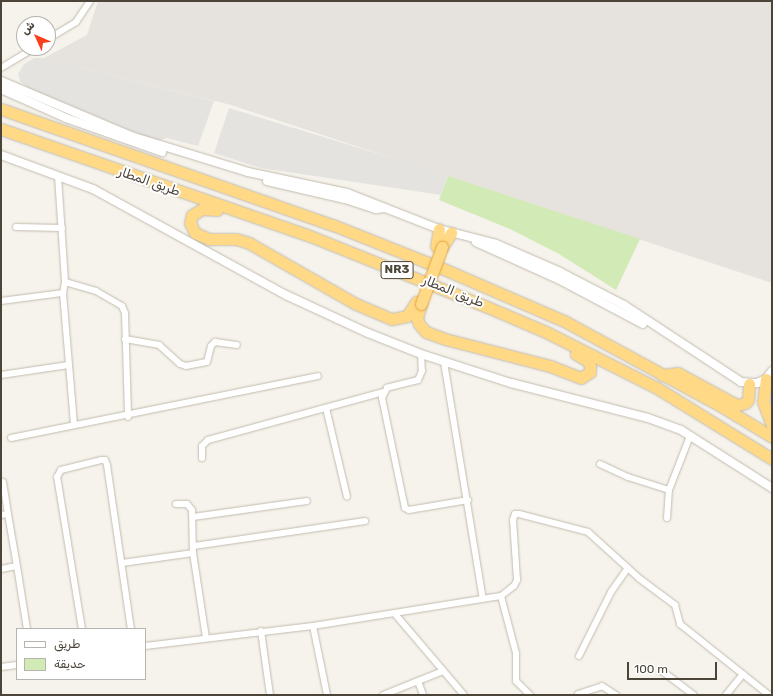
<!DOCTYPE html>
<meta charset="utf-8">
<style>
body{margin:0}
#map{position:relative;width:773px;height:696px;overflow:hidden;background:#f6f3ec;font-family:Rubik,"Noto Sans Arabic",sans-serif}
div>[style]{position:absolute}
.industrial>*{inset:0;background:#e6e2dd}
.green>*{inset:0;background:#d2eab5}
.parking>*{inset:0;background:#e5e3e0}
.roads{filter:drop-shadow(0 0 1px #c2bbae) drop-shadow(0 0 1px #c2bbae)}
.minor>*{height:6px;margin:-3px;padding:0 3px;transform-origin:3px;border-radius:3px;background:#fff}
.tertiary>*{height:8px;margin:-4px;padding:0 4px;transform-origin:4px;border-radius:4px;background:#fff}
.trunk>*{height:11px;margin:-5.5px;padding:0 5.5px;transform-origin:5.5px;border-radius:5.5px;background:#ffd985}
.bridges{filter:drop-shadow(0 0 1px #e0a43c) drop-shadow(0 0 1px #e0a43c)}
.trunk-bridge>*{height:11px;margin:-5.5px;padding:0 5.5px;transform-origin:5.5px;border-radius:5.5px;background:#ffd985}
span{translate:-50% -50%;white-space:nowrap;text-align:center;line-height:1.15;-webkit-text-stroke:4px #fff;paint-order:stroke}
.shield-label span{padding:1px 3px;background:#fff;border:1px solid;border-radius:3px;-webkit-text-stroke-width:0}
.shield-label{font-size:12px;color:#4b4439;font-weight:700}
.street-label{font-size:13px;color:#4b4439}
.frame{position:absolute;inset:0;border:2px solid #4b4439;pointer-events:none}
.legend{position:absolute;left:16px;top:628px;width:130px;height:52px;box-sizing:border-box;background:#fff;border:1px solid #b7b4b0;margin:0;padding:5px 7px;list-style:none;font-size:12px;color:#4b4439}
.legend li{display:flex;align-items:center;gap:8px;height:20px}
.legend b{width:20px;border:1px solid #b7b4b0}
.north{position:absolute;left:16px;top:16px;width:40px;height:40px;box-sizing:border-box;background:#fff;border:1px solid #b7b4b0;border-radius:50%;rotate:315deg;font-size:11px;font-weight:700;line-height:16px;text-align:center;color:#4b4439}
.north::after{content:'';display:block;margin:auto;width:14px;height:18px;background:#fc3f1d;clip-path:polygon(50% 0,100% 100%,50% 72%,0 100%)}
.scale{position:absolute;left:627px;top:662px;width:90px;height:18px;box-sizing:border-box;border:2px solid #4b4439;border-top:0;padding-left:5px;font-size:12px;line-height:14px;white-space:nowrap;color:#4b4439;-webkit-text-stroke:3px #fff;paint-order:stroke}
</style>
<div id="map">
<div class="industrial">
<div style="clip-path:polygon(98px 1px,772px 1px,772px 283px,231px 105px,44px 58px,87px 35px)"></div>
</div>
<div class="green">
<div style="clip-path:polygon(448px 176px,640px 239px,616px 290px,559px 254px,510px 229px,439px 200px)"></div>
</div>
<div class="parking">
<div style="clip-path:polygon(34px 58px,44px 58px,214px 101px,198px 146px,167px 138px,156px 141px,28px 88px,20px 81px,18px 74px,24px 64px)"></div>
<div style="clip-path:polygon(229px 108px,448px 175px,441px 195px,261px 168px,214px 153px)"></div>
</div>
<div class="roads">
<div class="minor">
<div style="left:48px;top:39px;width:33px;rotate:-31deg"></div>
<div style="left:76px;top:22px;width:25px;rotate:-56deg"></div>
<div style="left:1px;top:68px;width:39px;rotate:-31deg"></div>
<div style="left:58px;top:176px;width:106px;rotate:86.2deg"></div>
<div style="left:65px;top:282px;width:11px;rotate:100deg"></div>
<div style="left:63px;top:293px;width:131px;rotate:85.2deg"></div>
<div style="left:16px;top:227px;width:46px;rotate:1.2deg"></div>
<div style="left:65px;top:282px;width:32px;rotate:16deg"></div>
<div style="left:96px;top:291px;width:30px;rotate:30deg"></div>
<div style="left:122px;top:306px;width:8px;rotate:67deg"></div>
<div style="left:125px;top:313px;width:104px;rotate:88.3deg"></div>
<div style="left:1px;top:301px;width:63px;rotate:-7.4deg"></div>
<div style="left:125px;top:339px;width:35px;rotate:10deg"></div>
<div style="left:159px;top:345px;width:28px;rotate:42deg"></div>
<div style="left:180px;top:364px;width:6px;rotate:18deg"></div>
<div style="left:186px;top:366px;width:21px;rotate:-11deg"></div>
<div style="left:207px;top:362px;width:16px;rotate:-76deg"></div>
<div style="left:211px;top:346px;width:6px;rotate:-45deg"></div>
<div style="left:215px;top:342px;width:22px;rotate:8deg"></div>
<div style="left:421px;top:354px;width:17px;rotate:87deg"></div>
<div style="left:422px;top:371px;width:10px;rotate:114deg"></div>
<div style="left:418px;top:380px;width:32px;rotate:166deg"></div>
<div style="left:387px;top:388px;width:11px;rotate:117deg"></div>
<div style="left:382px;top:398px;width:112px;rotate:78.2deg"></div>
<div style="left:405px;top:508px;width:4px;rotate:27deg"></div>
<div style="left:409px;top:510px;width:60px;rotate:-9.6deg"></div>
<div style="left:444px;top:362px;width:240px;rotate:80.7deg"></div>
<div style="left:1px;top:375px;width:68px;rotate:-8.5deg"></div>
<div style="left:326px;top:408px;width:91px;rotate:76.7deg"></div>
<div style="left:11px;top:438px;width:313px;rotate:-11.4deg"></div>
<div style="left:202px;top:458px;width:12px;rotate:-90deg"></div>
<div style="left:202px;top:446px;width:8px;rotate:-45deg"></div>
<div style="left:208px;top:440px;width:181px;rotate:-15.3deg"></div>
<div style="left:600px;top:464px;width:31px;rotate:25deg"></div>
<div style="left:628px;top:477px;width:43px;rotate:17.6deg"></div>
<div style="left:3px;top:482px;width:32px;rotate:81deg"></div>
<div style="left:176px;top:504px;width:11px"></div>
<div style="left:187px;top:504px;width:8px;rotate:50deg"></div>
<div style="left:192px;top:510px;width:43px;rotate:88.7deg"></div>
<div style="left:193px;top:553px;width:86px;rotate:81.3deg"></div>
<div style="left:1px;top:515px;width:7px;rotate:-8deg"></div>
<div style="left:8px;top:514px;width:53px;rotate:80.2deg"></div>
<div style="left:193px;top:517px;width:115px;rotate:-8deg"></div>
<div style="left:667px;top:518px;width:28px;rotate:-86deg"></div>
<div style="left:669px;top:490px;width:58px;rotate:-68.7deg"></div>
<div style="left:194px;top:546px;width:173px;rotate:-8.3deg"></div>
<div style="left:122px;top:563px;width:72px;rotate:-8deg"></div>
<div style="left:1px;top:569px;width:16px;rotate:-11deg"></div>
<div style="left:17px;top:566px;width:64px;rotate:81deg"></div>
<div style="left:501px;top:596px;width:59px;rotate:75.3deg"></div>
<div style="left:516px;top:653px;width:28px;rotate:90deg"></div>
<div style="left:516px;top:681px;width:20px;rotate:45deg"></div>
<div style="left:395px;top:614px;width:106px;rotate:49.6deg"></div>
<div style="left:313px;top:626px;width:70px;rotate:78.5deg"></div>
<div style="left:82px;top:629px;width:154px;rotate:-99.3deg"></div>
<div style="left:57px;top:477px;width:8px;rotate:-60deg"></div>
<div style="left:61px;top:470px;width:41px;rotate:-14deg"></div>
<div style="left:101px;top:460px;width:4px"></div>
<div style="left:105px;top:460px;width:5px;rotate:68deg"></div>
<div style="left:107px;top:465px;width:166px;rotate:81.7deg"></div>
<div style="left:261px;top:631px;width:65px;rotate:82deg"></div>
<div style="left:145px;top:646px;width:169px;rotate:-6.8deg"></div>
<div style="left:313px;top:626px;width:190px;rotate:-9.1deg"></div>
<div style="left:501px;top:596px;width:16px;rotate:-38deg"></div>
<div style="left:514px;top:586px;width:7px;rotate:-63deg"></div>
<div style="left:517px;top:580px;width:60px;rotate:-93.8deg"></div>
<div style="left:513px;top:520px;width:6px;rotate:-72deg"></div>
<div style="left:515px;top:514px;width:4px"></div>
<div style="left:519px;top:514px;width:71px;rotate:14.6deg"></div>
<div style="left:588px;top:532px;width:70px;rotate:42.1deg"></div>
<div style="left:640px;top:579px;width:44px;rotate:36.6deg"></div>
<div style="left:675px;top:605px;width:20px;rotate:75deg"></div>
<div style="left:680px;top:624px;width:114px;rotate:38.6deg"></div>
<div style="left:579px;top:656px;width:72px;rotate:-63.4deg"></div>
<div style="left:611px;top:592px;width:29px;rotate:-55deg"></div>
<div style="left:1px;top:667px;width:16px;rotate:-7deg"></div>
<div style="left:662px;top:671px;width:40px;rotate:37deg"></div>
<div style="left:418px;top:681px;width:15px;rotate:70deg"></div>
<div style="left:578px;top:694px;width:25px;rotate:-18deg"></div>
<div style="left:602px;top:686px;width:17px;rotate:33deg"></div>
<div style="left:383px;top:695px;width:65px;rotate:-21.8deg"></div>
<div style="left:726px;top:695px;width:27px;rotate:-51deg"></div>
</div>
<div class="tertiary">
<div style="left:1px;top:81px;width:141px;rotate:22.9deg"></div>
<div style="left:131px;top:136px;width:122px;rotate:17.1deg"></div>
<div style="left:248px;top:172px;width:101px;rotate:12deg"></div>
<div style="left:347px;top:193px;width:99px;rotate:21.4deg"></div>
<div style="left:439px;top:229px;width:59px;rotate:14.7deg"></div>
<div style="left:496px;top:244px;width:70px;rotate:23.6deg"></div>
<div style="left:560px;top:272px;width:72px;rotate:27.3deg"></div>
<div style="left:624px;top:305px;width:140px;rotate:33.3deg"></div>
<div style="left:741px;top:382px;width:16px;rotate:4deg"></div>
<div style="left:757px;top:383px;width:10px;rotate:-24deg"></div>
<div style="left:766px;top:379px;width:10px;rotate:-53deg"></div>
<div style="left:1px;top:89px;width:71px;rotate:24deg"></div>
<div style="left:66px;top:118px;width:102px;rotate:19.5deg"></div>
<div style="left:1px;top:155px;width:98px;rotate:20.3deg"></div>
<div style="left:93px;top:189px;width:220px;rotate:28.8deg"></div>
<div style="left:286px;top:295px;width:90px;rotate:24.9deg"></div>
<div style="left:368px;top:333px;width:57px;rotate:21.6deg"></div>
<div style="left:421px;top:354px;width:95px;rotate:17.9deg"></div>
<div style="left:511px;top:383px;width:141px;rotate:14.3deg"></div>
<div style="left:648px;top:418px;width:35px;rotate:20deg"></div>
<div style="left:681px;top:430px;width:108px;rotate:32.5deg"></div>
<div style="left:267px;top:181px;width:80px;rotate:13deg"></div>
<div style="left:345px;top:199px;width:33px;rotate:18deg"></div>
<div style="left:376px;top:209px;width:9px;rotate:-6deg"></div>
<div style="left:476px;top:242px;width:90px;rotate:24.3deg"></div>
<div style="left:558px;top:279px;width:96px;rotate:27.9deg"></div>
</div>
<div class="trunk">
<div style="left:1px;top:109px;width:352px;rotate:19.3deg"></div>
<div style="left:333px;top:225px;width:122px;rotate:21.7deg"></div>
<div style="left:446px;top:270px;width:131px;rotate:23.4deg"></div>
<div style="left:566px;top:322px;width:176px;rotate:28.5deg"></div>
<div style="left:721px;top:406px;width:60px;rotate:31.3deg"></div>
<div style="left:1px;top:129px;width:327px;rotate:19.1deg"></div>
<div style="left:310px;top:236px;width:188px;rotate:21.8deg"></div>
<div style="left:485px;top:306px;width:66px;rotate:23.1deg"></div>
<div style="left:546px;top:332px;width:124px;rotate:26.8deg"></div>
<div style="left:657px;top:388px;width:135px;rotate:31.7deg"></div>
<div style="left:217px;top:210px;width:15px;rotate:-176deg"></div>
<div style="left:202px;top:209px;width:12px;rotate:149deg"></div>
<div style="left:192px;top:215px;width:8px;rotate:104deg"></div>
<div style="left:190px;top:223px;width:11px;rotate:63deg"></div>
<div style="left:195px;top:233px;width:15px;rotate:23deg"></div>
<div style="left:209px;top:239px;width:27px"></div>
<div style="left:236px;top:239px;width:14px;rotate:17deg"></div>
<div style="left:249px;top:243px;width:123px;rotate:29.7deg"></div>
<div style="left:356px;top:304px;width:39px;rotate:23deg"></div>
<div style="left:392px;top:319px;width:15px;rotate:-11deg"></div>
<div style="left:407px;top:316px;width:17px;rotate:-57deg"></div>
<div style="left:436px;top:246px;width:17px;rotate:-80deg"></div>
<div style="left:442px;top:247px;width:17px;rotate:-57deg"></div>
<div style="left:421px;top:304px;width:15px;rotate:106deg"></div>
<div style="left:417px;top:318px;width:6px;rotate:72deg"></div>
<div style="left:419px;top:324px;width:11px;rotate:49deg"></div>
<div style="left:426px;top:332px;width:20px;rotate:20deg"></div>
<div style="left:445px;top:339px;width:108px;rotate:14.4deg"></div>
<div style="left:550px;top:366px;width:33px;rotate:21deg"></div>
<div style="left:581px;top:378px;width:11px;rotate:-34deg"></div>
<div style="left:590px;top:372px;width:6px;rotate:-90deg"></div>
<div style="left:590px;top:366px;width:5px;rotate:-112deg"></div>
<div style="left:588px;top:361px;width:14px;rotate:-150deg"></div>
<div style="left:662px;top:375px;width:16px;rotate:-7deg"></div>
<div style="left:678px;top:373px;width:67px;rotate:28.5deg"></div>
<div style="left:737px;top:405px;width:8px;rotate:-14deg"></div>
<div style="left:745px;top:403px;width:4px;rotate:-45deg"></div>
<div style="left:748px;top:400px;width:16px;rotate:-86deg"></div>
<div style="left:766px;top:379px;width:23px;rotate:97deg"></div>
<div style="left:763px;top:402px;width:25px;rotate:69deg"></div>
</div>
</div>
<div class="bridges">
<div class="trunk-bridge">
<div style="left:421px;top:304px;width:61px;rotate:-69.8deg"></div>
</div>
</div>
<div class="shield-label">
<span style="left:397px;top:270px">NR3</span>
</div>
<div class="street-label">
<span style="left:149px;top:182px;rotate:19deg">طريق المطار</span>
<span style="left:453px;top:292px;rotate:22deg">طريق المطار</span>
</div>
<div class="frame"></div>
<ul class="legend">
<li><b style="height:5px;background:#fff"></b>طريق</li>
<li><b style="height:11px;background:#d2eab5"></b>حديقة</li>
</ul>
<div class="north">ش</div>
<div class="scale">100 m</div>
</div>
